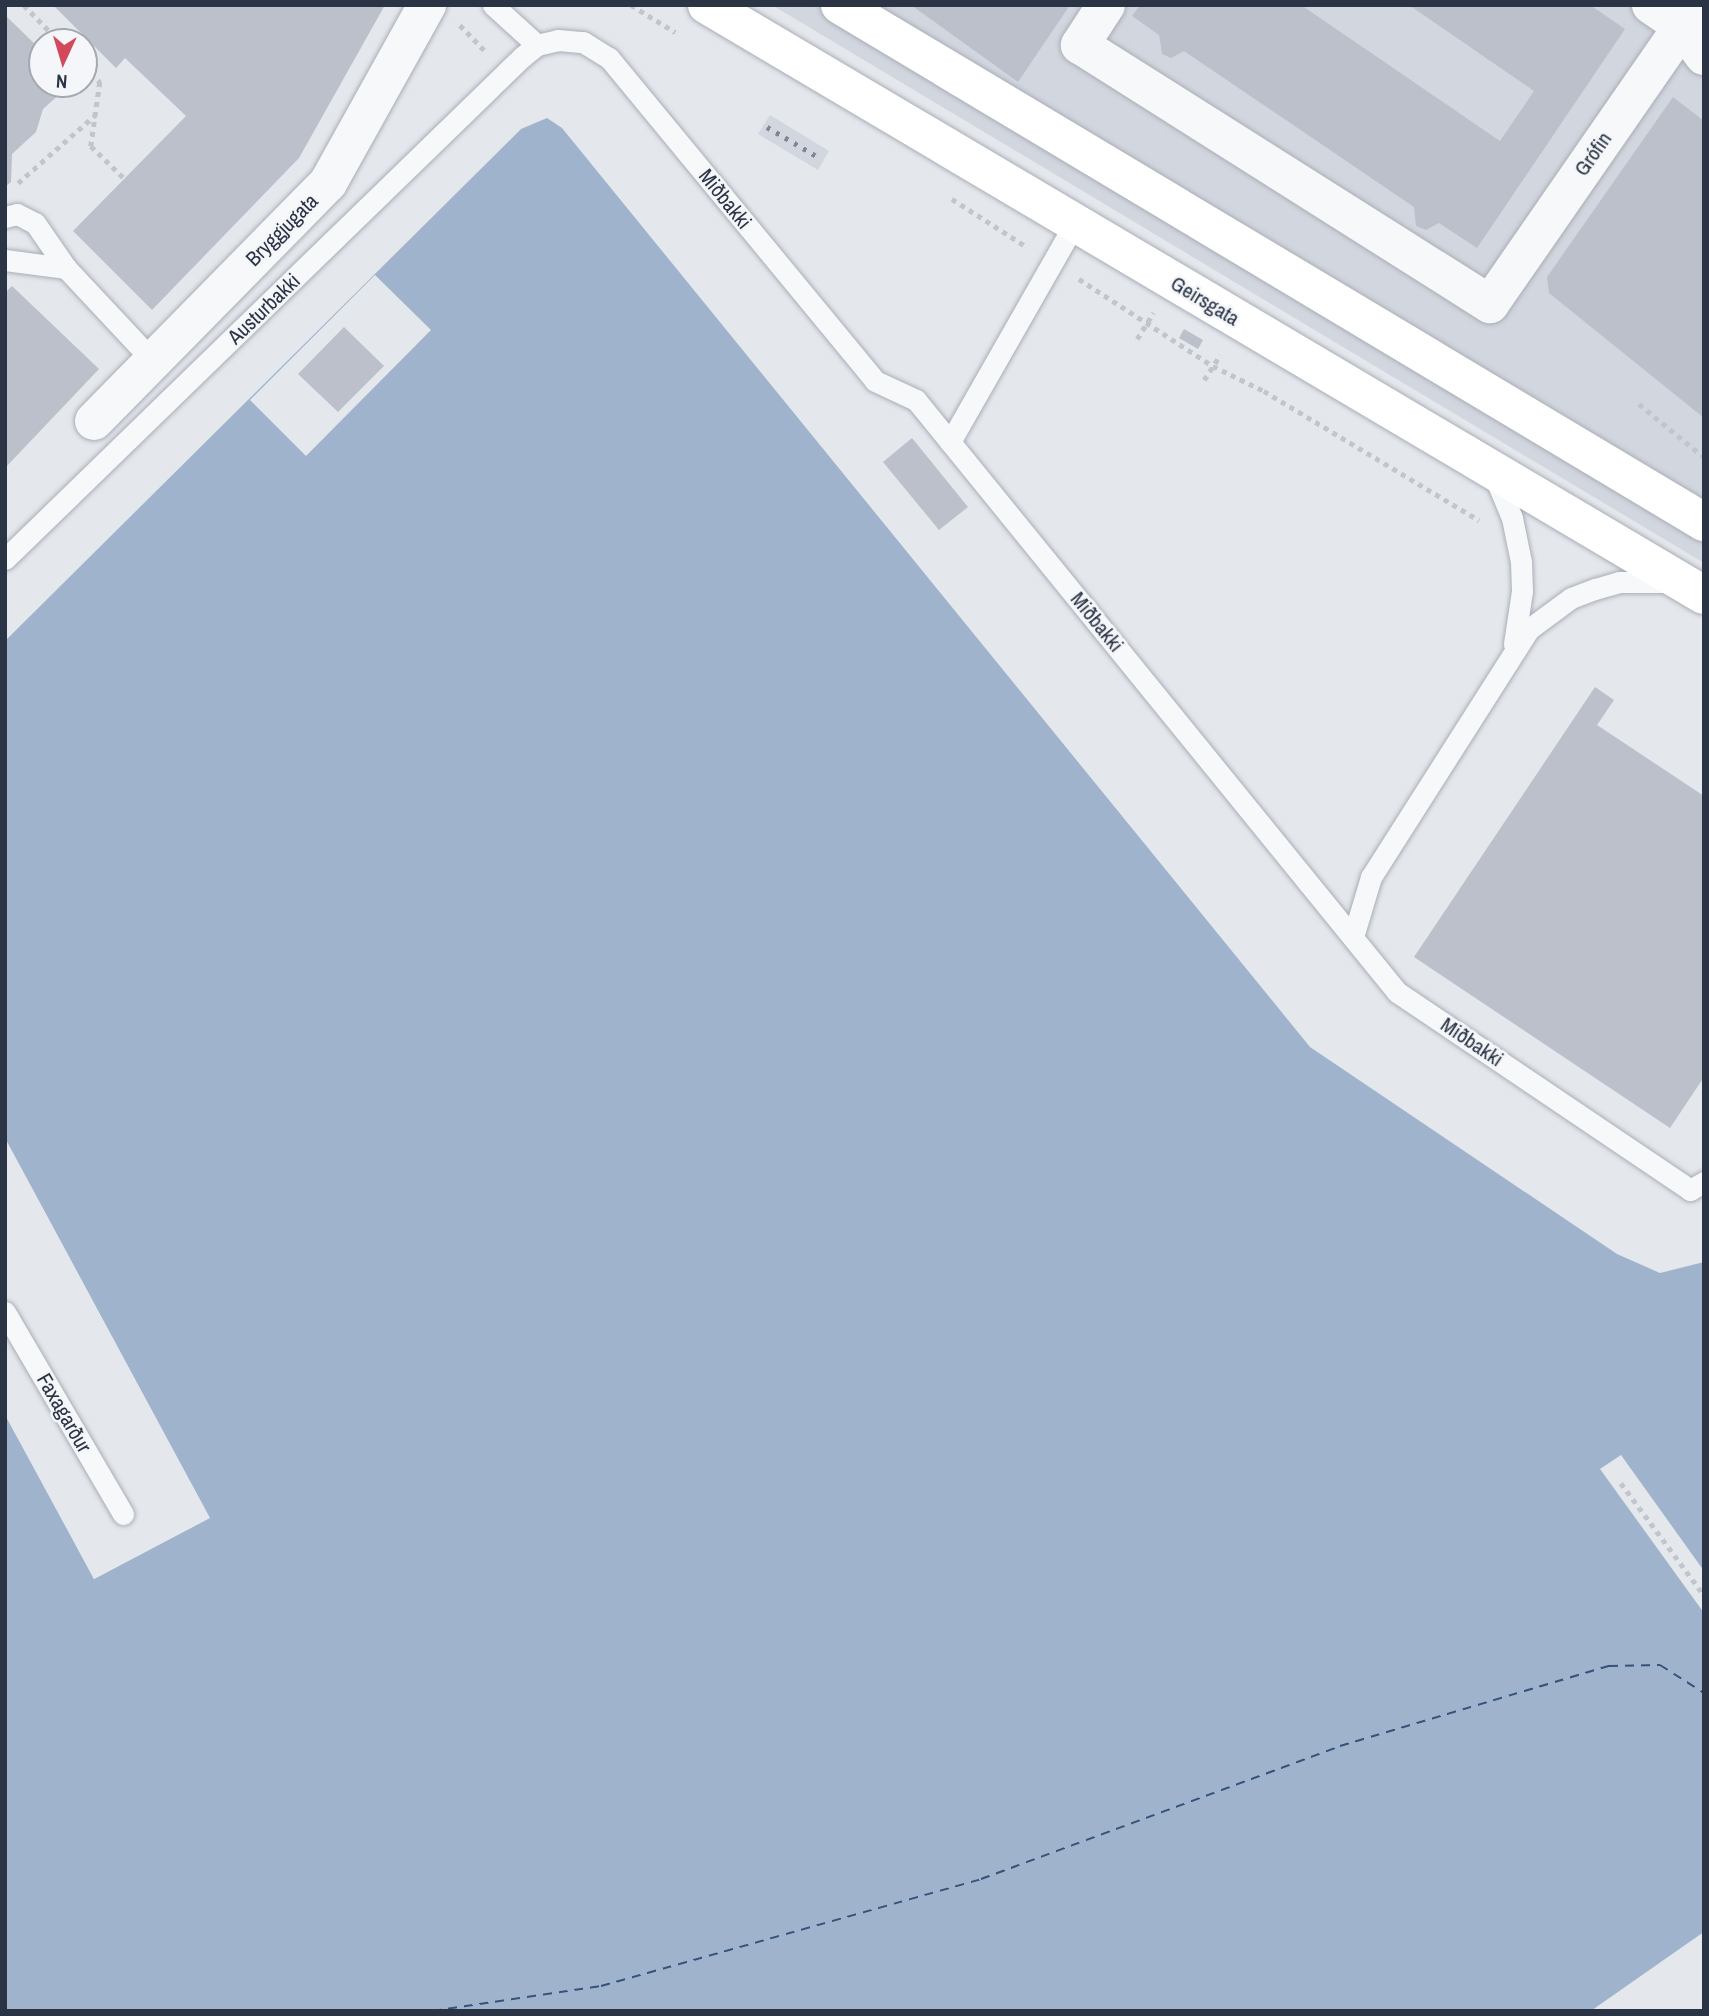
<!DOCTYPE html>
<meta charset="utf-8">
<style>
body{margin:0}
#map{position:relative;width:1709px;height:2016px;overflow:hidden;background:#e4e7ec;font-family:"Archivo Narrow",sans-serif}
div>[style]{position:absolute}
.built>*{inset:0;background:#d2d6de}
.water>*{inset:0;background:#9fb4cc}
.pier>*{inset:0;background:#e4e7ec}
.ferry>*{height:2px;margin-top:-1px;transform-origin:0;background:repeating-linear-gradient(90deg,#34527a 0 9px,transparent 0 16px)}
.building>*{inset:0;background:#bbc0ca}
.path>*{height:4.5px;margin-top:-2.25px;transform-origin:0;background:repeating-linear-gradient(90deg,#c2c5cb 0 5px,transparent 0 10px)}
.roads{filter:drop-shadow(0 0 2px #a9aeb7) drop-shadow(0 0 2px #a9aeb7)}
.service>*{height:21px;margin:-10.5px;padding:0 10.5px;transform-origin:10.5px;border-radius:10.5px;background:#f7f8fa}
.minor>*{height:38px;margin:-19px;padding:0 19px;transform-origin:19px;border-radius:19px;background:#f7f8fa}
.primary>*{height:38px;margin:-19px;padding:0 19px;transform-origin:19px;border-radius:19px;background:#fff}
.rail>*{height:5px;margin-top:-2.5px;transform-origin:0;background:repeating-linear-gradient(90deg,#7d8696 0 3.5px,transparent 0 10.5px)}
span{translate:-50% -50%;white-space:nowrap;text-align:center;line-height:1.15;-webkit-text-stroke:5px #f4f6f9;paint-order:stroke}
.street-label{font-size:21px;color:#2b3445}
.frame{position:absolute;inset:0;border:7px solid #2b3445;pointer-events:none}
.north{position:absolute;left:28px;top:28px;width:70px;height:70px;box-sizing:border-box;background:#f4f6f9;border:2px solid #a4a8b1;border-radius:50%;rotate:184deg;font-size:19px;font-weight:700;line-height:28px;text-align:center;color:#2b3445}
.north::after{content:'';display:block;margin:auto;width:24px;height:32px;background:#d1495b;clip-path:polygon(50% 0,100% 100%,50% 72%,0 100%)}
</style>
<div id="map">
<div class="built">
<div style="clip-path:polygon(772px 5px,1704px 5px,1704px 563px,1430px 399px)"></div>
<div style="clip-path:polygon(770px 115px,829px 151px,818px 170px,758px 134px)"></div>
</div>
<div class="water">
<div style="clip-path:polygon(547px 118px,562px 128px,1310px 1047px,1617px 1254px,1660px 1273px,1704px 1262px,1704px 1932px,1591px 2011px,5px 2011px,5px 1415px,94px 1579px,209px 1518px,5px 1138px,5px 641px,521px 129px)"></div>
</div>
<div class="pier">
<div style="clip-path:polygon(375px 275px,431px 330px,306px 456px,250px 400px)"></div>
<div style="clip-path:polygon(5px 1138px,210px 1518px,94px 1579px,5px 1411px,95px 1575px,205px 1516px)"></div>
<div style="clip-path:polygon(1621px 1455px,1704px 1571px,1704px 1613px,1600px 1469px)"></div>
<div style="clip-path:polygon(1704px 1932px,1597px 2011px,1591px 2011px)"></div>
</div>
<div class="ferry">
<div style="left:432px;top:2011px;width:171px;rotate:-8.4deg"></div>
<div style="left:601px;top:1986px;width:395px;rotate:-15.7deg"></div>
<div style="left:981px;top:1879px;width:383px;rotate:-20.3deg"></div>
<div style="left:1340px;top:1746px;width:281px;rotate:-16.6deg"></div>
<div style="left:1609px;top:1666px;width:51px;rotate:-1.1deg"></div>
<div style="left:1660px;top:1665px;width:52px;rotate:32.5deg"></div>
</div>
<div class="building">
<div style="clip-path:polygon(53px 5px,385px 5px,299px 158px,152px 310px,73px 231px,186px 116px,125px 58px,116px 68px)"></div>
<div style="clip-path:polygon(911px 5px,1070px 5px,1018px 82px)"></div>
<div style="clip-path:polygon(1140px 5px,1301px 5px,1500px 141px,1534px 91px,1409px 5px,1590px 5px,1625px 29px,1477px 248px,1439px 223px,1426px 230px,1416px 226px,1414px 207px,1184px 51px,1171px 58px,1162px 54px,1159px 35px,1132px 16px)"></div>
<div style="clip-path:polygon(5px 15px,42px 51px,42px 84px,71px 84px,43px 109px,36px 132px,12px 154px,11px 182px,5px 187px)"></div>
<div style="clip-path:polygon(1673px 97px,1704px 121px,1704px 418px,1549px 293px,1547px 277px)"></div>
<div style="clip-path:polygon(12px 286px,99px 369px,5px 468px,5px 293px)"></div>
<div style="clip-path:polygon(344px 327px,384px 366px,338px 412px,298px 374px)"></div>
<div style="clip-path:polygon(1184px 329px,1203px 340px,1198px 349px,1179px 338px)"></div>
<div style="clip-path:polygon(912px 438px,968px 507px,939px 530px,883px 462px)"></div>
<div style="clip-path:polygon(1595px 687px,1614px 700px,1597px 725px,1704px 796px,1704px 1077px,1670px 1128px,1414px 957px)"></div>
</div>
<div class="path">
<div style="left:24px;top:5px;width:52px;rotate:45.8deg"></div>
<div style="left:631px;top:5px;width:52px;rotate:31.5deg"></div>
<div style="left:460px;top:25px;width:36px;rotate:46deg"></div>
<div style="left:84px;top:66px;width:23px;rotate:45deg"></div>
<div style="left:100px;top:82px;width:65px;rotate:98deg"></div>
<div style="left:91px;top:146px;width:47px;rotate:44.1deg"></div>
<div style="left:18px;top:183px;width:103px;rotate:-41.4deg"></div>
<div style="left:952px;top:199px;width:89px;rotate:32.6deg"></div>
<div style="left:1079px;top:279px;width:160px;rotate:33deg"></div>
<div style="left:1213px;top:366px;width:57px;rotate:26.1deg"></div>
<div style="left:1264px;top:391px;width:251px;rotate:31deg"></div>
<div style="left:1137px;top:339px;width:31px;rotate:-58deg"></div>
<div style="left:1204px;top:380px;width:30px;rotate:-57deg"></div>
<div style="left:1639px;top:404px;width:84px;rotate:39.2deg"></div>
<div style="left:1621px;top:1483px;width:139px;rotate:53.5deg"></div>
</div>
<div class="roads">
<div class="service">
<div style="left:493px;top:5px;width:59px;rotate:42.3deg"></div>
<div style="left:5px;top:217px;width:12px;rotate:-14deg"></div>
<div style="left:17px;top:214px;width:20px;rotate:27deg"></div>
<div style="left:35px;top:223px;width:55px;rotate:55.4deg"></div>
<div style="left:66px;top:268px;width:127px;rotate:46.9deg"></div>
<div style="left:5px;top:260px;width:62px;rotate:7.5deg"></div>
<div style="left:950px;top:442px;width:252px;rotate:-60.3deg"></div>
<div style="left:1494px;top:475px;width:47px;rotate:67.3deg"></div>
<div style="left:1512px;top:518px;width:45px;rotate:78.4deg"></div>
<div style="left:1521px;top:562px;width:29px;rotate:88deg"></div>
<div style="left:1522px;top:591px;width:54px;rotate:98.6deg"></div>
<div style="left:5px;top:559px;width:721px;rotate:-44.16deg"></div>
<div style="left:522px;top:57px;width:19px;rotate:-39deg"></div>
<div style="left:537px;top:45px;width:22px;rotate:-13deg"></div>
<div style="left:558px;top:40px;width:25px;rotate:5deg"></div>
<div style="left:583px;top:42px;width:31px;rotate:32deg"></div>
<div style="left:609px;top:58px;width:418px;rotate:50.5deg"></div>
<div style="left:875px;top:381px;width:45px;rotate:24.9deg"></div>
<div style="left:916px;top:400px;width:763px;rotate:50.91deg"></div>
<div style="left:1397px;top:992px;width:354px;rotate:34deg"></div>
<div style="left:1690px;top:1190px;width:16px;rotate:-30deg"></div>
<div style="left:1353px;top:937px;width:63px;rotate:-73.3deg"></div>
<div style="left:1371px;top:877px;width:294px;rotate:-57.5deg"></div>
<div style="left:1529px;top:629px;width:52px;rotate:-36.4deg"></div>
<div style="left:1571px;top:598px;width:26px;rotate:-21deg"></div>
<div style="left:1595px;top:589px;width:25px;rotate:-16deg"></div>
<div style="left:1619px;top:582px;width:48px"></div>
<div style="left:5px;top:1312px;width:234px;rotate:59.7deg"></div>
</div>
<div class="minor">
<div style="left:1106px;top:5px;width:48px;rotate:123deg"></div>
<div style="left:1080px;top:45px;width:485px;rotate:32.3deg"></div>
<div style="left:1490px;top:304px;width:364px;rotate:-55.3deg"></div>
<div style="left:1651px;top:5px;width:37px;rotate:34deg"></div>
<div style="left:1682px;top:26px;width:37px;rotate:54deg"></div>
<div style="left:94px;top:421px;width:334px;rotate:-45.5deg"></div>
<div style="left:328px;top:183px;width:204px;rotate:-60.9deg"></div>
</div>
<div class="primary">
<div style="left:707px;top:5px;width:1158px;rotate:30.62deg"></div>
<div style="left:840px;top:5px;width:1007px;rotate:30.9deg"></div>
</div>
</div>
<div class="rail">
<div style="left:767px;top:127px;width:59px;rotate:30.5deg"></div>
</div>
<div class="street-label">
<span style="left:1593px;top:154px;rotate:-55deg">Grófin</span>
<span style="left:725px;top:199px;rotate:51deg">Miðbakki</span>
<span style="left:282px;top:230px;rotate:-45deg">Bryggjugata</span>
<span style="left:1205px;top:301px;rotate:31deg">Geirsgata</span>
<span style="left:264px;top:309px;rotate:-44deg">Austurbakki</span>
<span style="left:1097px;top:622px;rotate:51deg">Miðbakki</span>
<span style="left:1472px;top:1042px;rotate:34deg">Miðbakki</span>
<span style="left:64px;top:1413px;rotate:60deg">Faxagarður</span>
</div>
<div class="frame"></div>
<div class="north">N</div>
</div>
